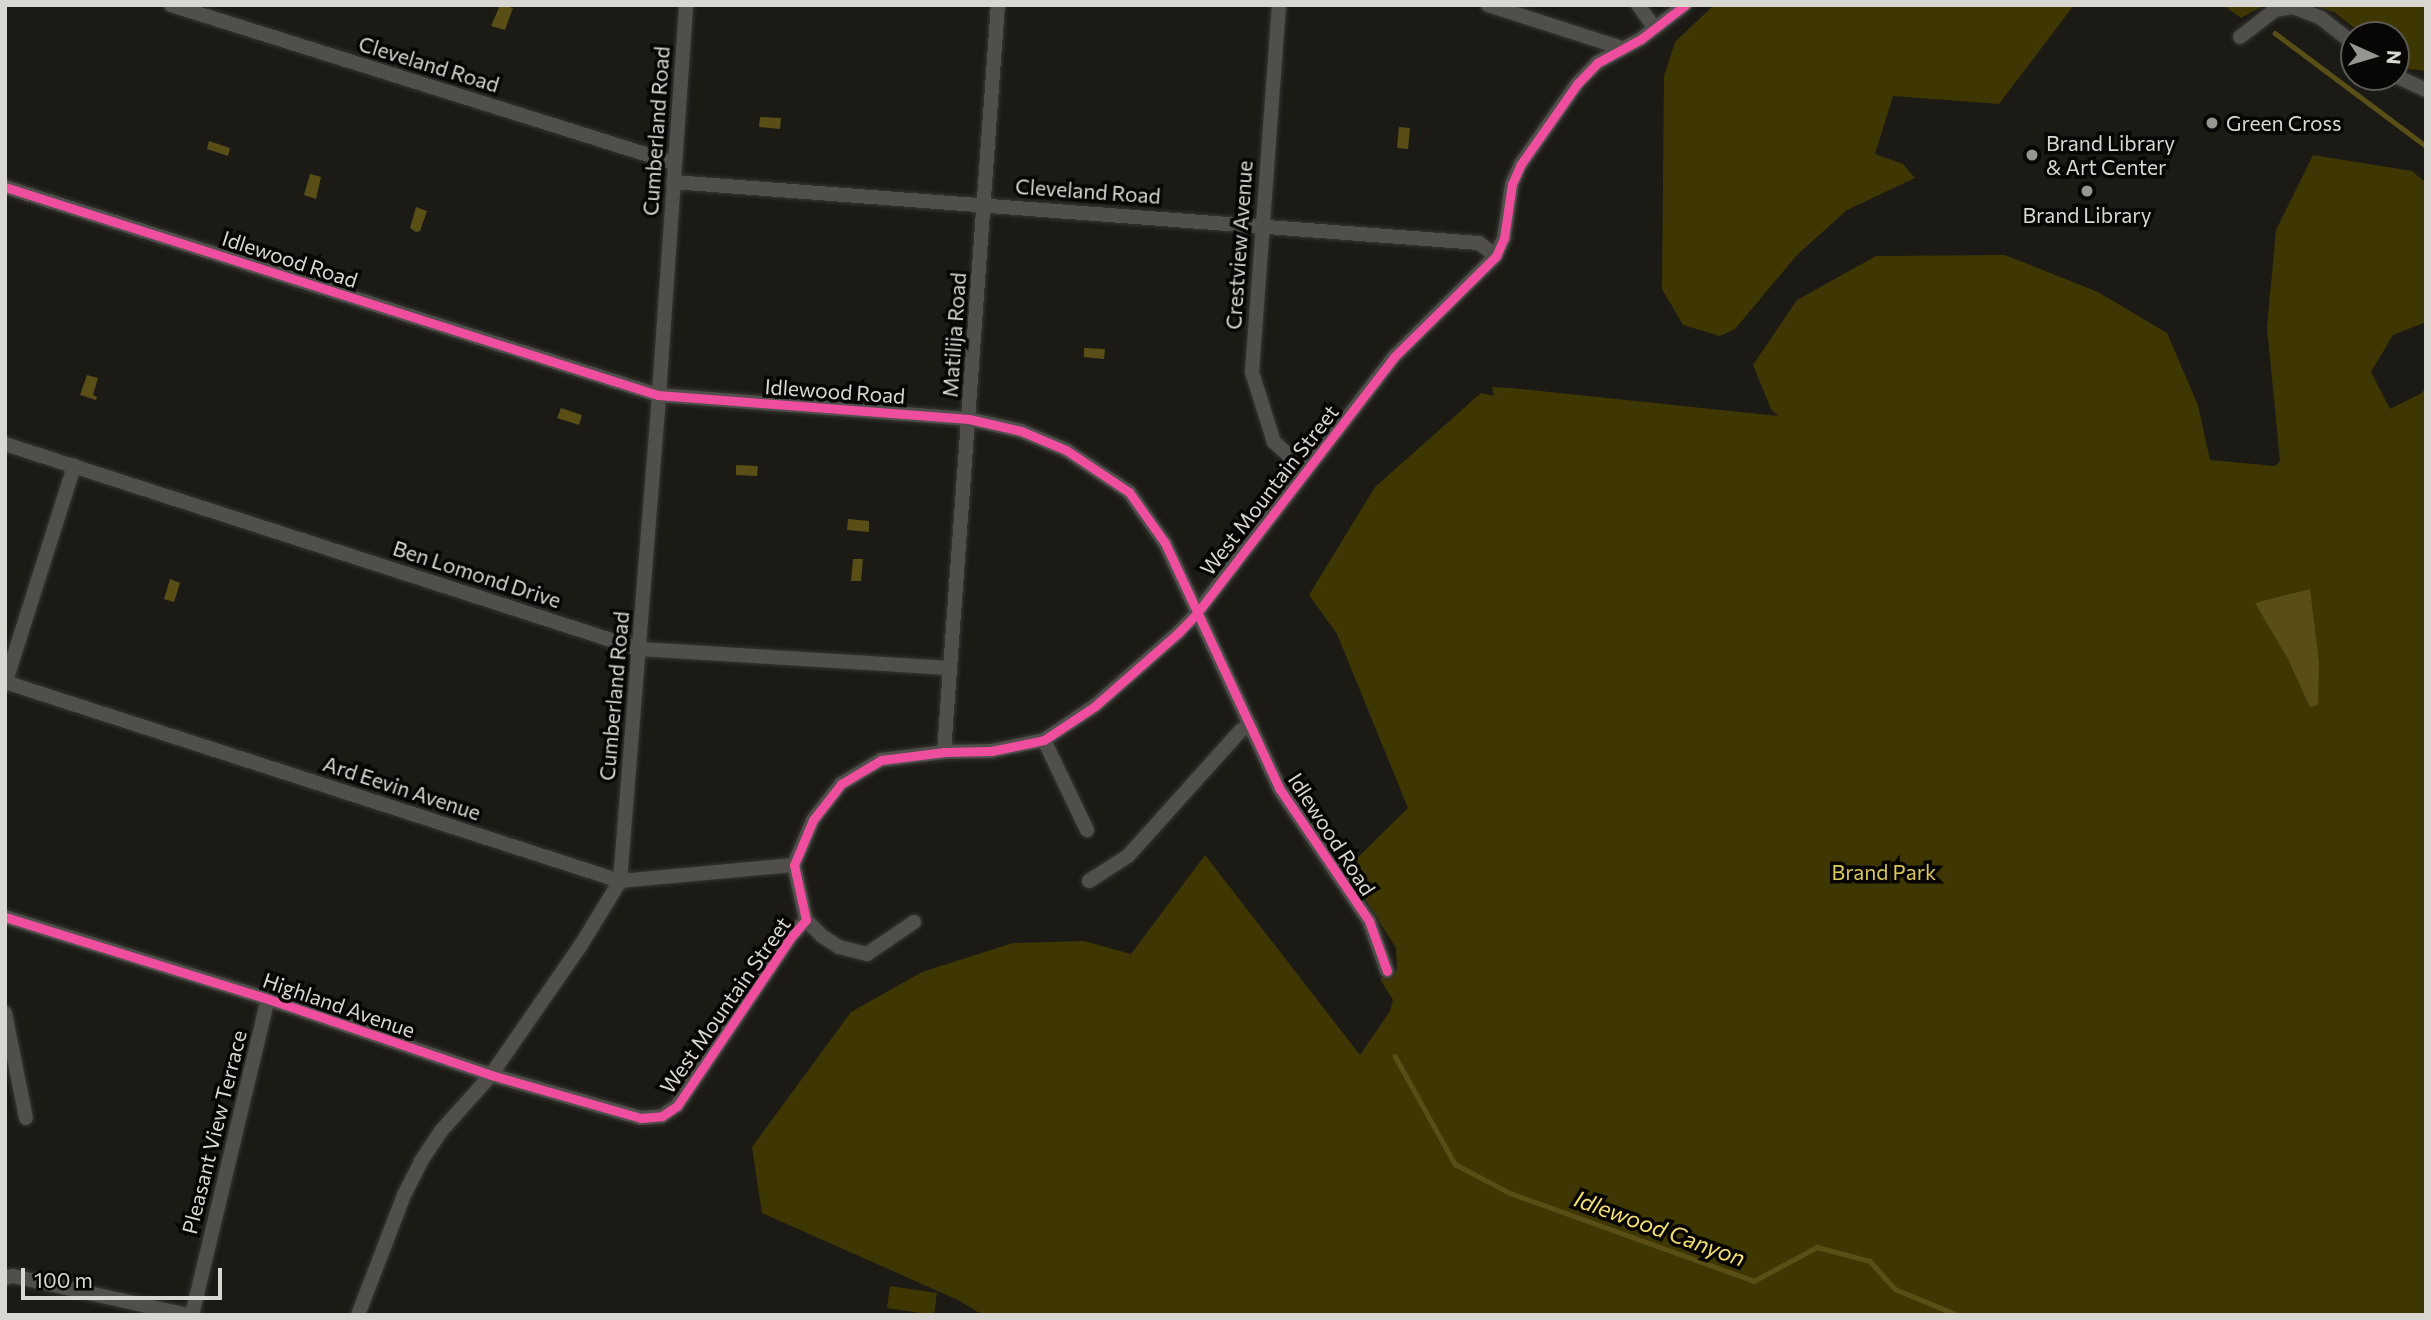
<!DOCTYPE html>
<style>
body{margin:0}
#map{position:relative;width:2431px;height:1320px;overflow:hidden;background:#1b1a15;font-family:Commissioner,sans-serif}
div>[style]{position:absolute}
.green>*{inset:0;background:#3e3704}
.water>*{inset:0;background:#594f16}
.stream>*{height:4.5px;margin:-2.25px;padding:0 2.25px;transform-origin:2.25px;border-radius:2.25px;background:#594f16}
.roads{filter:drop-shadow(0 0 2px #373633) drop-shadow(0 0 2px #373633)}
.minor>*{height:14px;margin:-7px;padding:0 7px;transform-origin:7px;border-radius:7px;background:#504f4b}
.cycleway>*{height:9px;margin:-4.5px;padding:0 4.5px;transform-origin:4.5px;border-radius:4.5px;background:#ef4d9e}
.dots>*{width:19px;height:19px;translate:-50% -50%;box-sizing:border-box;border:4px solid #070604;border-radius:50%}
span{translate:-50% -50%;white-space:nowrap;text-align:center;line-height:1.15;-webkit-text-stroke:7px #070604;paint-order:stroke}
.street-label{font-size:21px;color:#d8d7d1}
.poi-label{font-size:21px;color:#d8d7d1}
.left{translate:0 -50%;text-align:left}
.park-label{font-size:21px;color:#dbc75a}
.water-label{font-size:23px;color:#f3df73;font-style:italic}
.frame{position:absolute;inset:0;border:7px solid #d8d7d1;pointer-events:none}
.north{position:absolute;left:2340px;top:21px;width:70px;height:70px;box-sizing:border-box;background:#070604;border:2px solid #5b5a56;border-radius:50%;rotate:94deg;font-size:19px;font-weight:700;line-height:28px;text-align:center;color:#d8d7d1}
.north::after{content:'';display:block;margin:auto;width:24px;height:32px;background:#96958f;clip-path:polygon(50% 0,100% 100%,50% 72%,0 100%)}
.scale{position:absolute;left:21px;top:1268px;width:201px;height:32px;box-sizing:border-box;border:4px solid #d8d7d1;border-top:0;padding-left:9px;font-size:21px;line-height:24px;white-space:nowrap;color:#d8d7d1;-webkit-text-stroke:5px #070604;paint-order:stroke}
</style>
<div id="map">
<div class="green">
<div style="clip-path:polygon(1714px 5px,2074px 5px,1999px 104px,1893px 96px,1875px 154px,1903px 164px,1915px 178px,1847px 210px,1797px 255px,1735px 329px,1720px 336px,1683px 325px,1662px 289px,1664px 76px,1675px 42px)"></div>
<div style="clip-path:polygon(2223px 5px,2265px 5px,2241px 18px)"></div>
<div style="clip-path:polygon(2310px 5px,2426px 5px,2426px 71px,2407px 69px,2396px 60px,2396px 35px,2363px 35px,2334px 12px)"></div>
<div style="clip-path:polygon(2313px 155px,2412px 171px,2426px 183px,2426px 322px,2393px 335px,2371px 372px,2390px 409px,2422px 393px,2426px 386px,2426px 1315px,983px 1315px,958px 1300px,762px 1213px,752px 1147px,851px 1012px,922px 972px,1013px 943px,1084px 941px,1131px 954px,1205px 855px,1360px 1055px,1390px 1011px,1393px 1000px,1380px 979px,1397px 970px,1396px 948px,1346px 869px,1408px 808px,1337px 634px,1309px 595px,1375px 487px,1481px 393px,1494px 396px,1492px 387px,1512px 388px,1778px 416px,1771px 409px,1753px 365px,1797px 300px,1876px 256px,2005px 255px,2098px 292px,2167px 333px,2198px 405px,2210px 460px,2275px 466px,2280px 461px,2267px 327px,2276px 230px)"></div>
<div style="clip-path:polygon(890px 1286px,937px 1293px,934px 1315px,887px 1308px)"></div>
</div>
<div class="water">
<div style="clip-path:polygon(500px 5px,513px 8px,505px 30px,491px 26px)"></div>
<div style="clip-path:polygon(760px 117px,781px 118px,780px 129px,759px 127px)"></div>
<div style="clip-path:polygon(1399px 127px,1410px 128px,1408px 149px,1397px 148px)"></div>
<div style="clip-path:polygon(209px 141px,230px 148px,228px 156px,207px 149px)"></div>
<div style="clip-path:polygon(310px 174px,321px 177px,316px 199px,304px 195px)"></div>
<div style="clip-path:polygon(416px 207px,427px 211px,420px 231px,416px 232px,410px 228px)"></div>
<div style="clip-path:polygon(1084px 348px,1105px 349px,1104px 359px,1084px 357px)"></div>
<div style="clip-path:polygon(87px 375px,98px 378px,93px 395px,97px 397px,96px 400px,80px 395px)"></div>
<div style="clip-path:polygon(561px 408px,582px 415px,579px 425px,557px 418px)"></div>
<div style="clip-path:polygon(736px 465px,758px 466px,757px 476px,736px 475px)"></div>
<div style="clip-path:polygon(848px 519px,869px 521px,869px 532px,847px 530px)"></div>
<div style="clip-path:polygon(853px 559px,863px 559px,861px 581px,851px 581px)"></div>
<div style="clip-path:polygon(170px 579px,180px 583px,174px 602px,164px 599px)"></div>
<div style="clip-path:polygon(2310px 589px,2319px 663px,2318px 705px,2310px 707px,2288px 659px,2255px 603px)"></div>
</div>
<div class="stream">
<div style="left:2275px;top:33px;width:189px;rotate:36.8deg"></div>
<div style="left:1395px;top:1056px;width:124px;rotate:60.9deg"></div>
<div style="left:1455px;top:1164px;width:62px;rotate:27.8deg"></div>
<div style="left:1510px;top:1193px;width:259px;rotate:19.8deg"></div>
<div style="left:1754px;top:1281px;width:72px;rotate:-28.4deg"></div>
<div style="left:1817px;top:1247px;width:55px;rotate:14.8deg"></div>
<div style="left:1870px;top:1261px;width:38px;rotate:48deg"></div>
<div style="left:1895px;top:1289px;width:68px;rotate:22.4deg"></div>
</div>
<div class="roads">
<div class="minor">
<div style="left:171px;top:5px;width:527px;rotate:17.44deg"></div>
<div style="left:1279px;top:5px;width:368px;rotate:94.2deg"></div>
<div style="left:1252px;top:372px;width:73px;rotate:72.6deg"></div>
<div style="left:1274px;top:442px;width:43px;rotate:42.2deg"></div>
<div style="left:1488px;top:5px;width:141px;rotate:17.8deg"></div>
<div style="left:1638px;top:5px;width:29px;rotate:54deg"></div>
<div style="left:2240px;top:37px;width:44px;rotate:-37.6deg"></div>
<div style="left:2275px;top:10px;width:18px;rotate:-9deg"></div>
<div style="left:2293px;top:7px;width:30px;rotate:21deg"></div>
<div style="left:2321px;top:18px;width:42px;rotate:38.2deg"></div>
<div style="left:2396px;top:76px;width:33px;rotate:25deg"></div>
<div style="left:673px;top:182px;width:808px;rotate:4.33deg"></div>
<div style="left:1479px;top:243px;width:21px;rotate:37deg"></div>
<div style="left:5px;top:187px;width:685px;rotate:17.67deg"></div>
<div style="left:658px;top:395px;width:312px;rotate:4.4deg"></div>
<div style="left:969px;top:419px;width:53px;rotate:13deg"></div>
<div style="left:1021px;top:431px;width:49px;rotate:22.9deg"></div>
<div style="left:1066px;top:450px;width:76px;rotate:33.7deg"></div>
<div style="left:1129px;top:492px;width:62px;rotate:54.8deg"></div>
<div style="left:1165px;top:543px;width:270px;rotate:65deg"></div>
<div style="left:1279px;top:788px;width:161px;rotate:55.9deg"></div>
<div style="left:1369px;top:921px;width:53px;rotate:70.2deg"></div>
<div style="left:5px;top:444px;width:666px;rotate:17.92deg"></div>
<div style="left:639px;top:649px;width:312px;rotate:3.5deg"></div>
<div style="left:5px;top:682px;width:646px;rotate:17.93deg"></div>
<div style="left:620px;top:881px;width:175px;rotate:-5.3deg"></div>
<div style="left:5px;top:684px;width:229px;rotate:-72.4deg"></div>
<div style="left:1044px;top:740px;width:100px;rotate:64.5deg"></div>
<div style="left:944px;top:752px;width:749px;rotate:-85.87deg"></div>
<div style="left:1089px;top:881px;width:46px;rotate:-32.7deg"></div>
<div style="left:1128px;top:856px;width:168px;rotate:-48.1deg"></div>
<div style="left:1240px;top:731px;width:12px;rotate:-31deg"></div>
<div style="left:5px;top:917px;width:275px;rotate:17.3deg"></div>
<div style="left:268px;top:999px;width:236px;rotate:18.8deg"></div>
<div style="left:491px;top:1075px;width:156px;rotate:16deg"></div>
<div style="left:641px;top:1118px;width:21px;rotate:-5deg"></div>
<div style="left:662px;top:1116px;width:18px;rotate:-34deg"></div>
<div style="left:677px;top:1106px;width:204px;rotate:-56deg"></div>
<div style="left:791px;top:937px;width:23px;rotate:-49deg"></div>
<div style="left:806px;top:920px;width:56px;rotate:-102.3deg"></div>
<div style="left:794px;top:865px;width:49px;rotate:-67.1deg"></div>
<div style="left:813px;top:820px;width:46px;rotate:-52.1deg"></div>
<div style="left:841px;top:784px;width:47px;rotate:-31deg"></div>
<div style="left:881px;top:760px;width:64px;rotate:-7.2deg"></div>
<div style="left:944px;top:752px;width:47px;rotate:-1.2deg"></div>
<div style="left:991px;top:751px;width:54px;rotate:-11.7deg"></div>
<div style="left:1044px;top:740px;width:61px;rotate:-33.7deg"></div>
<div style="left:1095px;top:706px;width:111px;rotate:-41.3deg"></div>
<div style="left:1178px;top:633px;width:28px;rotate:-46deg"></div>
<div style="left:1197px;top:613px;width:323px;rotate:-52.4deg"></div>
<div style="left:1394px;top:357px;width:144px;rotate:-44.7deg"></div>
<div style="left:1496px;top:256px;width:20px;rotate:-66deg"></div>
<div style="left:1504px;top:238px;width:55px;rotate:-81.6deg"></div>
<div style="left:1512px;top:184px;width:22px;rotate:-66deg"></div>
<div style="left:1521px;top:164px;width:98px;rotate:-55deg"></div>
<div style="left:1577px;top:84px;width:29px;rotate:-46deg"></div>
<div style="left:1597px;top:63px;width:50px;rotate:-28.6deg"></div>
<div style="left:1641px;top:39px;width:56px;rotate:-37.7deg"></div>
<div style="left:806px;top:920px;width:23px;rotate:45deg"></div>
<div style="left:822px;top:936px;width:20px;rotate:33deg"></div>
<div style="left:839px;top:947px;width:29px;rotate:14deg"></div>
<div style="left:867px;top:954px;width:57px;rotate:-34.2deg"></div>
<div style="left:5px;top:1013px;width:107px;rotate:78.7deg"></div>
<div style="left:5px;top:1278px;width:8px;rotate:-14deg"></div>
<div style="left:13px;top:1276px;width:178px;rotate:12.6deg"></div>
<div style="left:192px;top:1315px;width:325px;rotate:-76.5deg"></div>
<div style="left:358px;top:1315px;width:129px;rotate:-69deg"></div>
<div style="left:404px;top:1195px;width:38px;rotate:-63deg"></div>
<div style="left:421px;top:1161px;width:36px;rotate:-56deg"></div>
<div style="left:441px;top:1131px;width:75px;rotate:-48.2deg"></div>
<div style="left:491px;top:1075px;width:158px;rotate:-55.3deg"></div>
<div style="left:581px;top:945px;width:75px;rotate:-58.6deg"></div>
<div style="left:620px;top:881px;width:475px;rotate:-85.4deg"></div>
<div style="left:658px;top:408px;width:404px;rotate:-86deg"></div>
</div>
</div>
<div class="cycleway">
<div style="left:5px;top:187px;width:685px;rotate:17.67deg"></div>
<div style="left:658px;top:395px;width:312px;rotate:4.4deg"></div>
<div style="left:969px;top:419px;width:53px;rotate:13deg"></div>
<div style="left:1021px;top:431px;width:49px;rotate:22.9deg"></div>
<div style="left:1066px;top:450px;width:76px;rotate:33.7deg"></div>
<div style="left:1129px;top:492px;width:62px;rotate:54.8deg"></div>
<div style="left:1165px;top:543px;width:270px;rotate:65deg"></div>
<div style="left:1279px;top:788px;width:161px;rotate:55.9deg"></div>
<div style="left:1369px;top:921px;width:53px;rotate:70.2deg"></div>
<div style="left:5px;top:917px;width:275px;rotate:17.3deg"></div>
<div style="left:268px;top:999px;width:236px;rotate:18.8deg"></div>
<div style="left:491px;top:1075px;width:156px;rotate:16deg"></div>
<div style="left:641px;top:1118px;width:21px;rotate:-5deg"></div>
<div style="left:662px;top:1116px;width:18px;rotate:-34deg"></div>
<div style="left:677px;top:1106px;width:204px;rotate:-56deg"></div>
<div style="left:791px;top:937px;width:23px;rotate:-49deg"></div>
<div style="left:806px;top:920px;width:56px;rotate:-102.3deg"></div>
<div style="left:794px;top:865px;width:49px;rotate:-67.1deg"></div>
<div style="left:813px;top:820px;width:46px;rotate:-52.1deg"></div>
<div style="left:841px;top:784px;width:47px;rotate:-31deg"></div>
<div style="left:881px;top:760px;width:64px;rotate:-7.2deg"></div>
<div style="left:944px;top:752px;width:47px;rotate:-1.2deg"></div>
<div style="left:991px;top:751px;width:54px;rotate:-11.7deg"></div>
<div style="left:1044px;top:740px;width:61px;rotate:-33.7deg"></div>
<div style="left:1095px;top:706px;width:111px;rotate:-41.3deg"></div>
<div style="left:1178px;top:633px;width:28px;rotate:-46deg"></div>
<div style="left:1197px;top:613px;width:323px;rotate:-52.4deg"></div>
<div style="left:1394px;top:357px;width:144px;rotate:-44.7deg"></div>
<div style="left:1496px;top:256px;width:20px;rotate:-66deg"></div>
<div style="left:1504px;top:238px;width:55px;rotate:-81.6deg"></div>
<div style="left:1512px;top:184px;width:22px;rotate:-66deg"></div>
<div style="left:1521px;top:164px;width:98px;rotate:-55deg"></div>
<div style="left:1577px;top:84px;width:29px;rotate:-46deg"></div>
<div style="left:1597px;top:63px;width:50px;rotate:-28.6deg"></div>
<div style="left:1641px;top:39px;width:56px;rotate:-37.7deg"></div>
</div>
<div class="dots">
<div style="left:2212px;top:123px;background:#96958f"></div>
<div style="left:2032px;top:155px;background:#96958f"></div>
<div style="left:2087px;top:191px;background:#96958f"></div>
</div>
<div class="street-label">
<span style="left:429px;top:64px;rotate:17deg">Cleveland Road</span>
<span style="left:656px;top:131px;rotate:-86deg">Cumberland Road</span>
<span style="left:1088px;top:191px;rotate:4deg">Cleveland Road</span>
<span style="left:1239px;top:245px;rotate:-86deg">Crestview Avenue</span>
<span style="left:290px;top:259px;rotate:18deg">Idlewood Road</span>
<span style="left:954px;top:335px;rotate:-86deg">Matilija Road</span>
<span style="left:835px;top:391px;rotate:4deg">Idlewood Road</span>
<span style="left:1269px;top:490px;rotate:-52deg">West Mountain Street</span>
<span style="left:477px;top:574px;rotate:18deg">Ben Lomond Drive</span>
<span style="left:614px;top:696px;rotate:-85deg">Cumberland Road</span>
<span style="left:402px;top:788px;rotate:18deg">Ard Eevin Avenue</span>
<span style="left:1332px;top:834px;rotate:57deg">Idlewood Road</span>
<span style="left:339px;top:1005px;rotate:19deg">Highland Avenue</span>
<span style="left:725px;top:1005px;rotate:-55deg">West Mountain Street</span>
<span style="left:214px;top:1132px;rotate:-76deg">Pleasant View Terrace</span>
</div>
<div class="poi-label">
<span class="left" style="left:2226px;top:123px">Green Cross</span>
<span class="left" style="left:2046px;top:155px">Brand Library<br>&amp; Art Center</span>
<span style="left:2087px;top:215px">Brand Library</span>
</div>
<div class="park-label">
<span style="left:1884px;top:872px">Brand Park</span>
</div>
<div class="water-label">
<span style="left:1660px;top:1228px;rotate:20deg">Idlewood Canyon</span>
</div>
<div class="frame"></div>
<div class="north">N</div>
<div class="scale">100 m</div>
</div>
